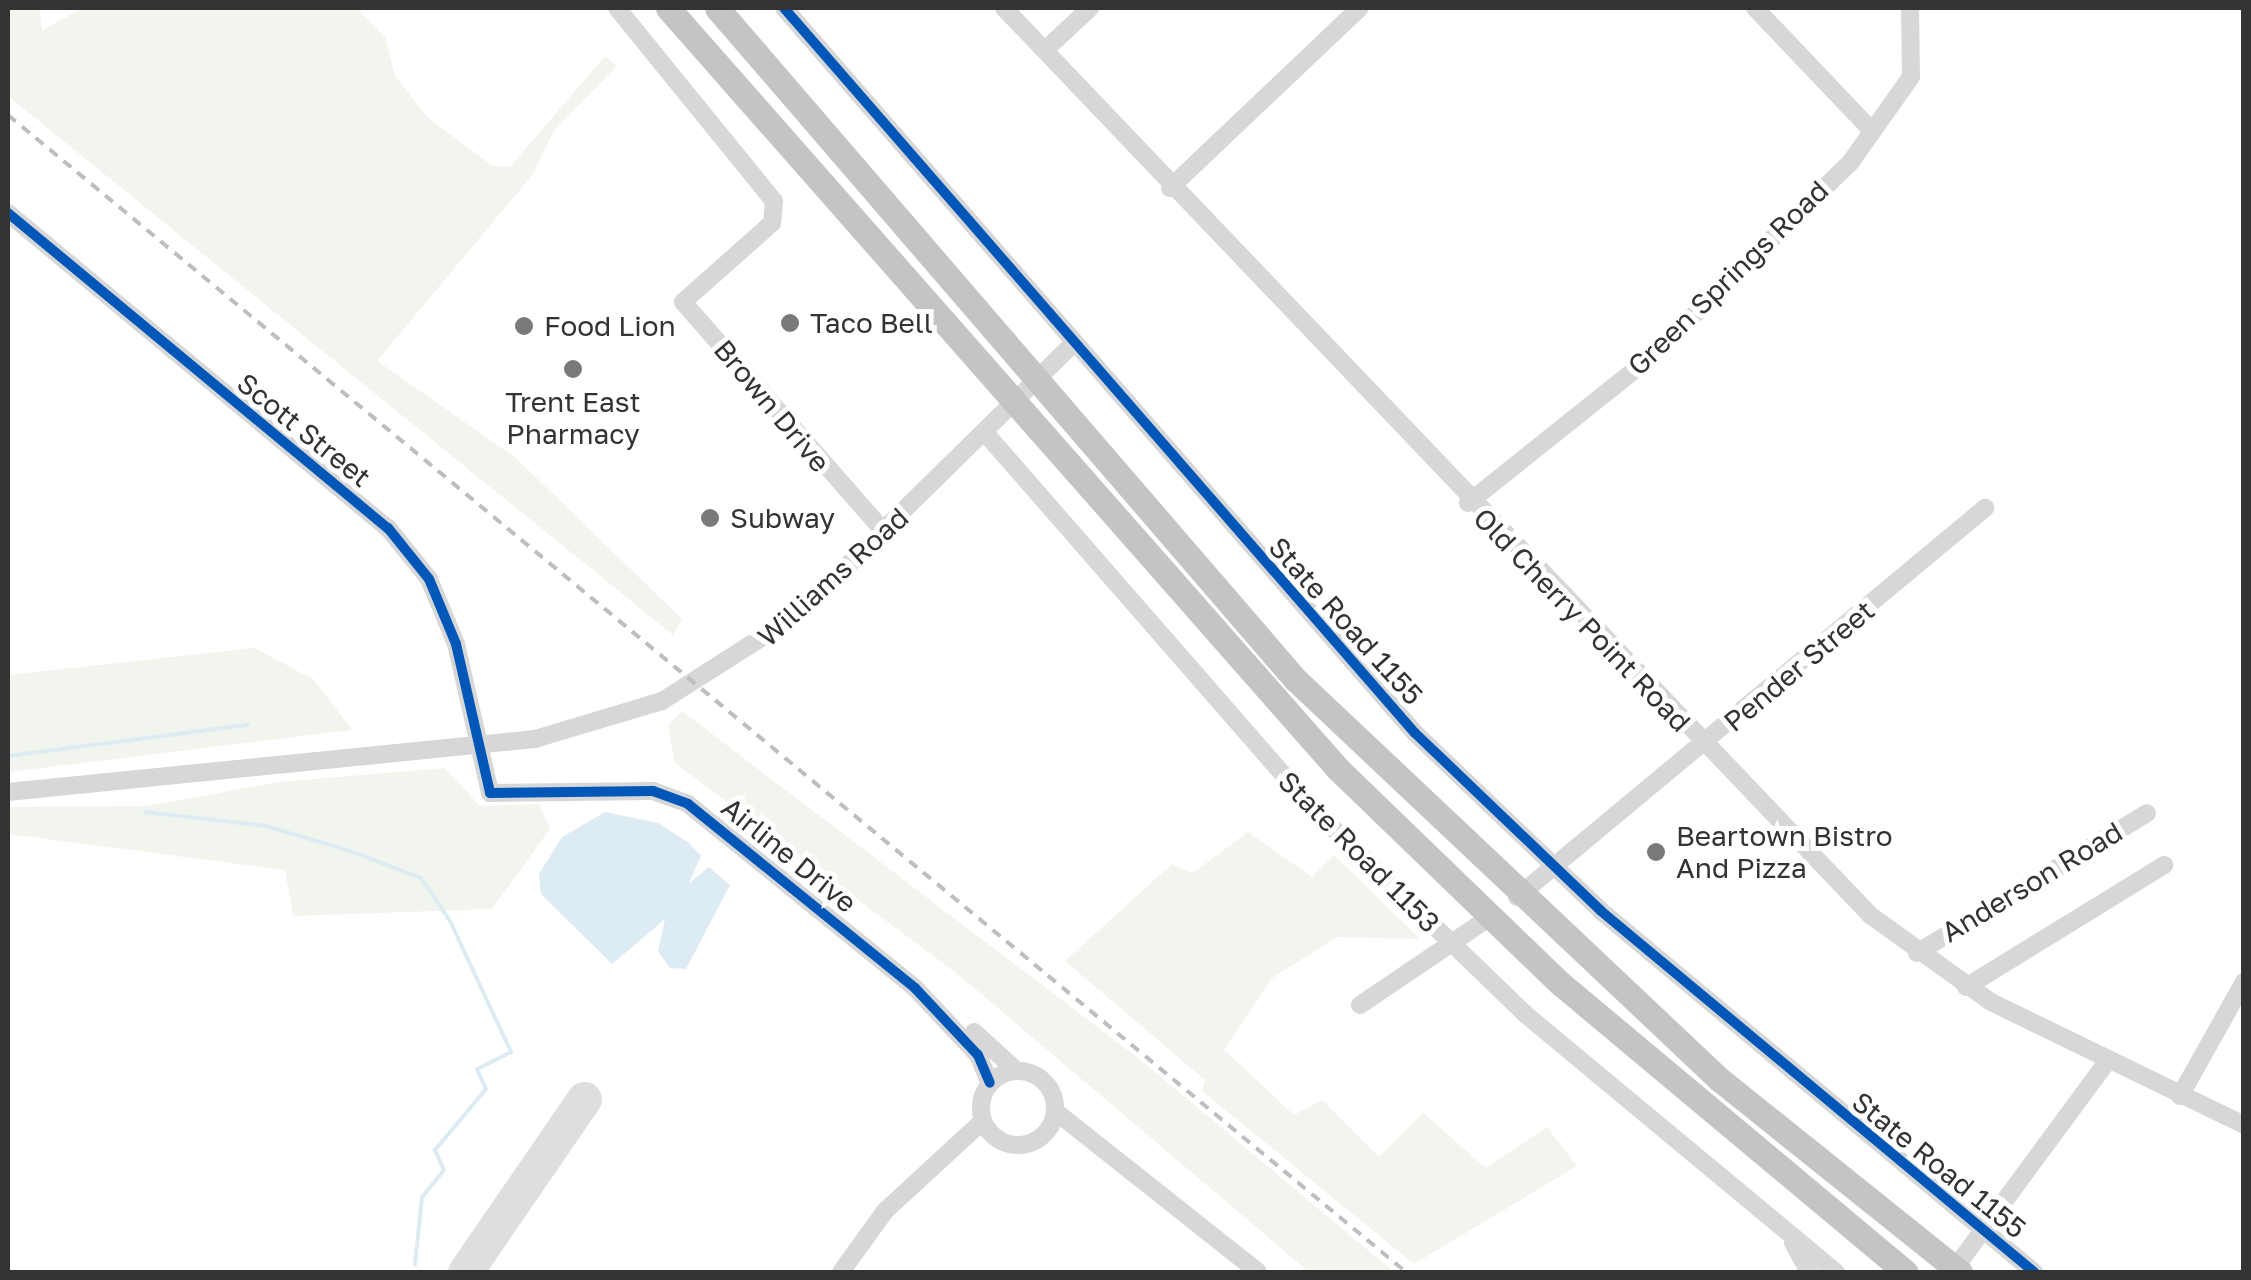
<!DOCTYPE html>
<style>
body{margin:0}
#map{position:relative;width:2251px;height:1280px;overflow:hidden;background:#fff;font-family:"Golos Text",sans-serif}
div>[style]{position:absolute}
.green>*{inset:0;background:#f1f5ed}
.water>*{inset:0;background:#ddebf3}
.stream>*{height:4px;margin:-2px;padding:0 2px;transform-origin:2px;border-radius:2px;background:#ddebf3}
.taxiway>*{height:35px;margin:-17.5px;padding:0 17.5px;transform-origin:17.5px;border-radius:17.5px;background:#dedede}
.minor>*{height:18px;margin:-9px;padding:0 9px;transform-origin:9px;border-radius:9px;background:#d7d7d7}
.minor>.ring{margin:-9px;padding:0;box-sizing:content-box;background:none;border:18px solid #d7d7d7;border-radius:50%}
.highway>*{height:25px;margin:-12.5px;padding:0 12.5px;transform-origin:12.5px;border-radius:12.5px;background:#c4c4c4}
.rail>*{height:4px;margin-top:-2px;transform-origin:0;background:repeating-linear-gradient(90deg,#bebebe 0 10px,transparent 0 18px)}
.cycleway>*{height:10px;margin:-5px;padding:0 5px;transform-origin:5px;border-radius:5px;background:#0057b8}
.dots>*{width:28px;height:28px;translate:-50% -50%;box-sizing:border-box;border:5px solid #fff;border-radius:50%}
span{translate:-50% -50%;white-space:nowrap;text-align:center;line-height:1.15;-webkit-text-stroke:10px #fff;paint-order:stroke}
.street-label{font-size:28px;color:#333}
.poi-label{font-size:28px;color:#333}
.left{translate:0 -50%;text-align:left}
.frame{position:absolute;inset:0;border:10px solid #333;pointer-events:none}
</style>
<div id="map">
<div class="green">
<div style="clip-path:polygon(8px 8px,39px 8px,42px 30px,83px 8px,357px 8px,386px 39px,395px 76px,428px 118px,493px 166px,510px 167px,605px 56px,617px 66px,554px 130px,533px 174px,377px 361px,517px 459px,682px 619px,673px 635px,8px 96px)"></div>
<div style="clip-path:polygon(255px 648px,314px 680px,352px 730px,8px 772px,8px 675px)"></div>
<div style="clip-path:polygon(682px 711px,1138px 1058px,1394px 1272px,1309px 1272px,960px 976px,675px 763px,668px 726px)"></div>
<div style="clip-path:polygon(445px 768px,480px 806px,539px 804px,550px 829px,492px 909px,293px 916px,285px 870px,8px 834px,8px 807px,147px 806px,279px 782px)"></div>
<div style="clip-path:polygon(1248px 832px,1312px 877px,1334px 855px,1420px 939px,1337px 937px,1272px 978px,1224px 1050px,1294px 1115px,1322px 1100px,1379px 1157px,1423px 1113px,1486px 1168px,1547px 1127px,1577px 1166px,1414px 1264px,1202px 1091px,1205px 1080px,1065px 961px,1172px 864px,1193px 873px)"></div>
</div>
<div class="water">
<div style="clip-path:polygon(605px 812px,658px 823px,689px 843px,701px 856px,689px 883px,709px 867px,730px 885px,686px 969px,670px 968px,658px 951px,665px 919px,612px 964px,541px 894px,539px 874px,562px 837px)"></div>
</div>
<div class="stream">
<div style="left:8px;top:756px;width:242px;rotate:-7.4deg"></div>
<div style="left:145px;top:812px;width:122px;rotate:6.6deg"></div>
<div style="left:266px;top:826px;width:88px;rotate:16.6deg"></div>
<div style="left:350px;top:851px;width:76px;rotate:20.8deg"></div>
<div style="left:421px;top:878px;width:52px;rotate:56deg"></div>
<div style="left:450px;top:921px;width:145px;rotate:65deg"></div>
<div style="left:511px;top:1052px;width:38px;rotate:153deg"></div>
<div style="left:477px;top:1069px;width:22px;rotate:66deg"></div>
<div style="left:486px;top:1089px;width:80px;rotate:129.9deg"></div>
<div style="left:435px;top:1150px;width:22px;rotate:66deg"></div>
<div style="left:444px;top:1170px;width:35px;rotate:129deg"></div>
<div style="left:422px;top:1197px;width:68px;rotate:95.9deg"></div>
</div>
<div class="taxiway">
<div style="left:465px;top:1272px;width:210px;rotate:-55.5deg"></div>
</div>
<div class="minor">
<div style="left:617px;top:8px;width:249px;rotate:50.9deg"></div>
<div style="left:774px;top:201px;width:22px;rotate:95deg"></div>
<div style="left:772px;top:223px;width:119px;rotate:138.4deg"></div>
<div style="left:683px;top:302px;width:305px;rotate:48.8deg"></div>
<div style="left:784px;top:8px;width:961px;rotate:48.97deg"></div>
<div style="left:1415px;top:733px;width:257px;rotate:43.7deg"></div>
<div style="left:1601px;top:911px;width:564px;rotate:39.82deg"></div>
<div style="left:1004px;top:8px;width:1254px;rotate:46.32deg"></div>
<div style="left:1870px;top:915px;width:149px;rotate:35.7deg"></div>
<div style="left:1991px;top:1002px;width:281px;rotate:25.9deg"></div>
<div style="left:1755px;top:8px;width:170px;rotate:46.4deg"></div>
<div style="left:1045px;top:50px;width:62px;rotate:-43deg"></div>
<div style="left:1170px;top:188px;width:262px;rotate:-43.5deg"></div>
<div style="left:8px;top:213px;width:494px;rotate:39.7deg"></div>
<div style="left:388px;top:528px;width:65px;rotate:51.2deg"></div>
<div style="left:429px;top:579px;width:70px;rotate:67.4deg"></div>
<div style="left:456px;top:644px;width:153px;rotate:77.1deg"></div>
<div style="left:490px;top:793px;width:163px;rotate:-0.7deg"></div>
<div style="left:653px;top:791px;width:37px;rotate:20deg"></div>
<div style="left:688px;top:804px;width:292px;rotate:39deg"></div>
<div style="left:915px;top:988px;width:92px;rotate:46.8deg"></div>
<div style="left:978px;top:1055px;width:30px;rotate:67deg"></div>
<div style="left:987px;top:435px;width:496px;rotate:48.9deg"></div>
<div style="left:1313px;top:809px;width:295px;rotate:44deg"></div>
<div style="left:1525px;top:1014px;width:404px;rotate:39.7deg"></div>
<div style="left:1468px;top:503px;width:236px;rotate:-38.6deg"></div>
<div style="left:1652px;top:356px;width:277px;rotate:-44.3deg"></div>
<div style="left:1850px;top:163px;width:105px;rotate:-54.7deg"></div>
<div style="left:1911px;top:77px;width:69px;rotate:-90.8deg"></div>
<div style="left:8px;top:792px;width:530px;rotate:-5.74deg"></div>
<div style="left:535px;top:739px;width:133px;rotate:-16.7deg"></div>
<div style="left:662px;top:701px;width:160px;rotate:-32.5deg"></div>
<div style="left:797px;top:615px;width:387px;rotate:-44.5deg"></div>
<div style="left:1517px;top:897px;width:609px;rotate:-39.73deg"></div>
<div style="left:1917px;top:953px;width:269px;rotate:-31.3deg"></div>
<div style="left:1966px;top:987px;width:233px;rotate:-31.6deg"></div>
<div style="left:1360px;top:1005px;width:157px;rotate:-34.1deg"></div>
<div style="left:974px;top:1032px;width:58px;rotate:42.2deg"></div>
<div class="ring" style="left:981px;top:1071px;width:56px;height:56px"></div>
<div style="left:2180px;top:1096px;width:131px;rotate:-60.7deg"></div>
<div style="left:1055px;top:1111px;width:259px;rotate:38.4deg"></div>
<div style="left:1793px;top:1243px;width:33px;rotate:61deg"></div>
<div style="left:1955px;top:1268px;width:256px;rotate:-53.6deg"></div>
<div style="left:841px;top:1272px;width:75px;rotate:-54.2deg"></div>
<div style="left:885px;top:1211px;width:133px;rotate:-42.6deg"></div>
</div>
<div class="highway">
<div style="left:668px;top:8px;width:1014px;rotate:48.64deg"></div>
<div style="left:1338px;top:769px;width:310px;rotate:44deg"></div>
<div style="left:1561px;top:984px;width:449px;rotate:39.9deg"></div>
<div style="left:717px;top:8px;width:886px;rotate:49.26deg"></div>
<div style="left:1295px;top:679px;width:583px;rotate:43.33deg"></div>
<div style="left:1719px;top:1079px;width:309px;rotate:38.7deg"></div>
</div>
<div class="rail">
<div style="left:8px;top:115px;width:1815px;rotate:39.61deg"></div>
</div>
<div class="cycleway">
<div style="left:784px;top:8px;width:961px;rotate:48.97deg"></div>
<div style="left:1415px;top:733px;width:257px;rotate:43.7deg"></div>
<div style="left:1601px;top:911px;width:564px;rotate:39.82deg"></div>
<div style="left:8px;top:213px;width:494px;rotate:39.7deg"></div>
<div style="left:388px;top:528px;width:65px;rotate:51.2deg"></div>
<div style="left:429px;top:579px;width:70px;rotate:67.4deg"></div>
<div style="left:456px;top:644px;width:153px;rotate:77.1deg"></div>
<div style="left:490px;top:793px;width:163px;rotate:-0.7deg"></div>
<div style="left:653px;top:791px;width:37px;rotate:20deg"></div>
<div style="left:688px;top:804px;width:292px;rotate:39deg"></div>
<div style="left:915px;top:988px;width:92px;rotate:46.8deg"></div>
<div style="left:978px;top:1055px;width:30px;rotate:67deg"></div>
</div>
<div class="dots">
<div style="left:790px;top:323px;background:#7a7a7a"></div>
<div style="left:524px;top:326px;background:#7a7a7a"></div>
<div style="left:573px;top:369px;background:#7a7a7a"></div>
<div style="left:710px;top:518px;background:#7a7a7a"></div>
<div style="left:1656px;top:852px;background:#7a7a7a"></div>
</div>
<div class="street-label">
<span style="left:1728px;top:278px;rotate:-44deg">Green Springs Road</span>
<span style="left:772px;top:406px;rotate:50deg">Brown Drive</span>
<span style="left:304px;top:430px;rotate:39deg">Scott Street</span>
<span style="left:833px;top:577px;rotate:-42deg">Williams Road</span>
<span style="left:1582px;top:620px;rotate:46deg">Old Cherry Point Road</span>
<span style="left:1346px;top:621px;rotate:48deg">State Road 1155</span>
<span style="left:1799px;top:666px;rotate:-40deg">Pender Street</span>
<span style="left:1359px;top:852px;rotate:45deg">State Road 1153</span>
<span style="left:789px;top:855px;rotate:39deg">Airline Drive</span>
<span style="left:2032px;top:882px;rotate:-31deg">Anderson Road</span>
<span style="left:1939px;top:1165px;rotate:39deg">State Road 1155</span>
</div>
<div class="poi-label">
<span class="left" style="left:810px;top:323px">Taco Bell</span>
<span class="left" style="left:544px;top:326px">Food Lion</span>
<span style="left:573px;top:418px">Trent East<br>Pharmacy</span>
<span class="left" style="left:730px;top:518px">Subway</span>
<span class="left" style="left:1676px;top:852px">Beartown Bistro<br>And Pizza</span>
</div>
<div class="frame"></div>
</div>
